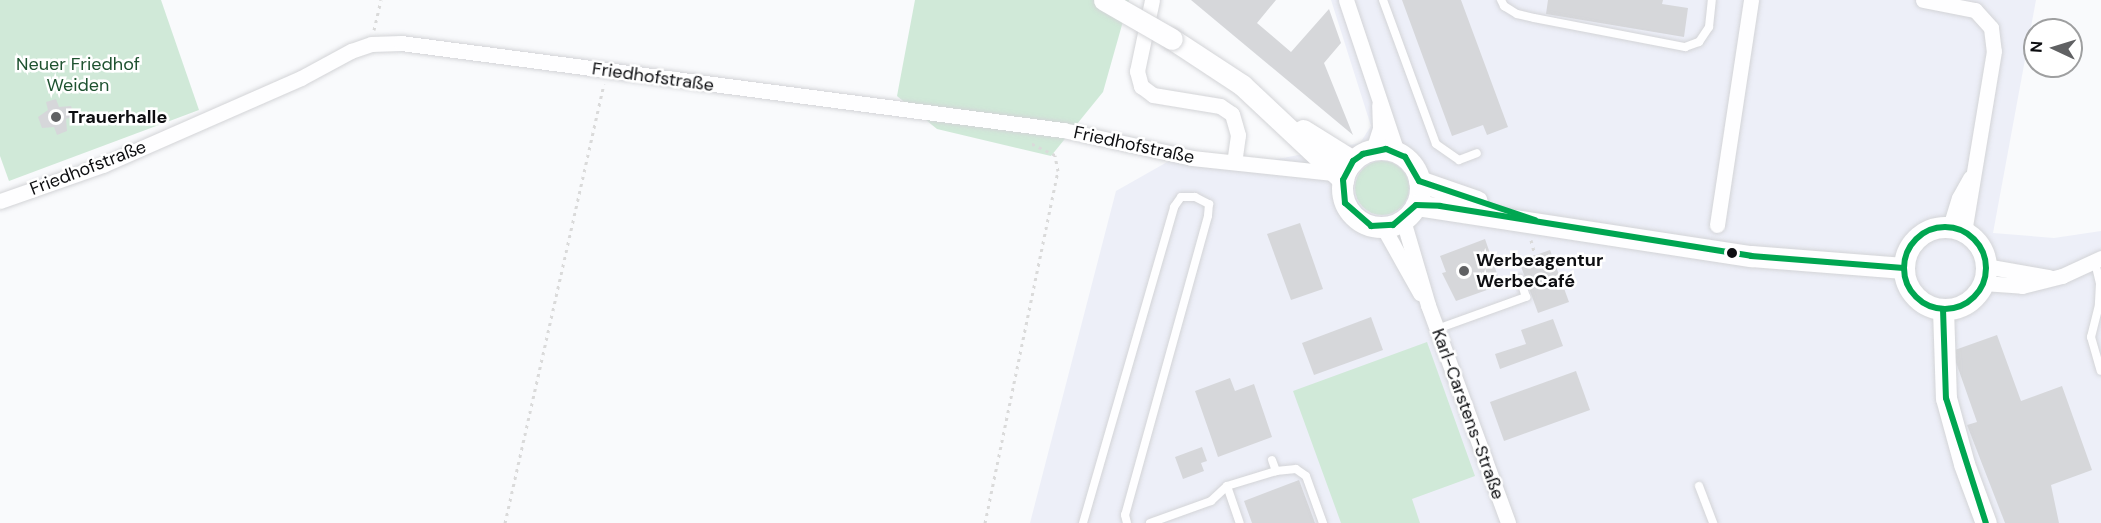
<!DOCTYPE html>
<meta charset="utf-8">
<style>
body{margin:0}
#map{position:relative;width:2101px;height:523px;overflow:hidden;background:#f9fafc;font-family:"DM Sans",sans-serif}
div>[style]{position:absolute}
.built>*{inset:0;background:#edeff8}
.green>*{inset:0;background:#d0e9d8}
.round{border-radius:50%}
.building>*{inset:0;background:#d6d7da}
.path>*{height:3px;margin-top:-1.5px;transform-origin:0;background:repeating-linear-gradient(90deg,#dadada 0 3px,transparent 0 7.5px)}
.roads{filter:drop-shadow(0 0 2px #d3d4d7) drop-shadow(0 0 2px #d3d4d7)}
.lane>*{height:8px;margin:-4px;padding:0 4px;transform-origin:4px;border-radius:4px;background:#fefeff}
.street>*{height:15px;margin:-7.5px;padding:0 7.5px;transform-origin:7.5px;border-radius:7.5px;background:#fefeff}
.secondary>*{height:21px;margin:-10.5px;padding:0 10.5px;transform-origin:10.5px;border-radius:10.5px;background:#fefeff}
.secondary>.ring{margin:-10.5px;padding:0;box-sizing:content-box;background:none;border:21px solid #fefeff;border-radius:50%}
.bridges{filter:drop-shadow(0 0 2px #d3d4d7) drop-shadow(0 0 2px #d3d4d7)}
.secondary-bridge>*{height:21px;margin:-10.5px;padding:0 10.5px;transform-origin:10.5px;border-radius:10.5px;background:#fefeff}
.bus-1>*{height:6px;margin:-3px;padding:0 3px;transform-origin:3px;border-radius:3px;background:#00a651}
.bus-1>.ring{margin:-3px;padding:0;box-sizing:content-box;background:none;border:6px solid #00a651;border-radius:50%}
.dots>*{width:16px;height:16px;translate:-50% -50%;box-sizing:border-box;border:3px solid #fff;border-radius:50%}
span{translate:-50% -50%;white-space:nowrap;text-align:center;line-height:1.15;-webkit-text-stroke:5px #fff;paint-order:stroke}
.park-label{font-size:18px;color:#1e5230}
.street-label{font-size:18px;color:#0d0e11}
.poi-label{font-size:18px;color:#0d0e11;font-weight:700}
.left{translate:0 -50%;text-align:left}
.north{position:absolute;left:2023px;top:18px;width:60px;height:60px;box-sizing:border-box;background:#fff;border:2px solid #9e9fa0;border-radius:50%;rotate:274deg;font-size:16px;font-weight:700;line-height:24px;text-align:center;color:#0d0e11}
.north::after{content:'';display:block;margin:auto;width:21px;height:27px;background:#606163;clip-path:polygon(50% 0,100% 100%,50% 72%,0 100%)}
</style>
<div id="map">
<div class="built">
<div style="clip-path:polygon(1331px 0,2036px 0,1993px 233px,2054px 238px,2101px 231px,2101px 523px,1030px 523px,1116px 191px,1176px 157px,1232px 168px,1360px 143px,1371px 126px)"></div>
</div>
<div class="green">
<div style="clip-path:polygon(0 0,161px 0,199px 110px,9px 181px,0 156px)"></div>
<div style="clip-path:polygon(915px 0,1129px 0,1103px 92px,1051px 156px,937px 129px,897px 96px)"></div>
<div class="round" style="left:1355px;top:161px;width:54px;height:54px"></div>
<div style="clip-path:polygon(1427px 342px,1475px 476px,1412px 499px,1420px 523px,1341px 523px,1293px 391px)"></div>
</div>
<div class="building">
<div style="clip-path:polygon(1191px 0,1276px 0,1257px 23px,1291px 52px,1329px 9px,1341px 43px,1324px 63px,1353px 135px)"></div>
<div style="clip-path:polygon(1402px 0,1461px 0,1508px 127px,1487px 135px,1483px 125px,1452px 136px)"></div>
<div style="clip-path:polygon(1548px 0,1663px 0,1662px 4px,1688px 8px,1684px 37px,1546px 14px)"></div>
<div style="clip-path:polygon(56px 99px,59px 107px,71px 106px,74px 116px,66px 119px,67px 131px,57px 135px,54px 127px,42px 128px,38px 117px,48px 110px,46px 102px)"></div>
<div style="clip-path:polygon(1300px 223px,1323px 289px,1291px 300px,1267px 234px)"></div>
<div style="clip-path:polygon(1485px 239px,1501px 285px,1456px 301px,1442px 273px,1446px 272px,1440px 256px)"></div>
<div style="clip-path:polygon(1550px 250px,1569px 302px,1538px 313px,1519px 261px)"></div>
<div style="clip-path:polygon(1371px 317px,1383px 350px,1314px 375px,1302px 343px)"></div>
<div style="clip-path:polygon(1553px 319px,1563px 346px,1500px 369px,1495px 354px,1526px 344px,1521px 330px)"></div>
<div style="clip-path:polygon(1997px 335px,2021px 401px,2062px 386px,2092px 470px,2051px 485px,2059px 523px,2005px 523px,1967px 425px,1977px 422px,1952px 351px)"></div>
<div style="clip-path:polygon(1576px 371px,1590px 410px,1504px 441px,1490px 402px)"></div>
<div style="clip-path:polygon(1230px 378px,1235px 391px,1254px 384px,1272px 437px,1218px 457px,1195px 391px)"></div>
<div style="clip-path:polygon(1202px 447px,1207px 461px,1201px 463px,1204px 471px,1183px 479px,1175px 457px)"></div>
<div style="clip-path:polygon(1299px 480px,1315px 523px,1252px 523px,1244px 501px)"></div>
</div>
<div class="path">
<div style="left:374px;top:30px;width:31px;rotate:-77deg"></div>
<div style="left:1531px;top:240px;width:16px;rotate:75deg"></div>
<div style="left:505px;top:523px;width:450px;rotate:-77.3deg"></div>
<div style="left:985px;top:523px;width:359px;rotate:-78.3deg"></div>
<div style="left:1058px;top:171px;width:16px;rotate:-101deg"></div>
<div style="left:1055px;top:155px;width:30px;rotate:-154deg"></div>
</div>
<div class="roads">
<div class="lane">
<div style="left:1383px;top:0;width:153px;rotate:69.8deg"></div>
<div style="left:1436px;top:144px;width:28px;rotate:35deg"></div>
<div style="left:1459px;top:160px;width:19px;rotate:-21deg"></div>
<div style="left:1501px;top:0;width:7px;rotate:63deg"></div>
<div style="left:1504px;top:6px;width:15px;rotate:32deg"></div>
<div style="left:1517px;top:14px;width:17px;rotate:13deg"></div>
<div style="left:1534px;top:18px;width:154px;rotate:10.9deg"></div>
<div style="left:1685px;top:47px;width:15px;rotate:-20deg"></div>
<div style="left:1699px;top:42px;width:18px;rotate:-56deg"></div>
<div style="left:1709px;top:27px;width:27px;rotate:-84deg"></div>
<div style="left:2095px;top:262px;width:22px;rotate:77deg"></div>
<div style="left:2100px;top:283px;width:22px;rotate:93deg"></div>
<div style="left:2099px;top:305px;width:33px;rotate:104deg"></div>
<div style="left:2091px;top:337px;width:35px;rotate:74deg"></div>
<div style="left:1437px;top:329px;width:95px;rotate:-19.8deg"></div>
<div style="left:1526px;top:297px;width:19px;rotate:-108deg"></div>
<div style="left:1272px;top:460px;width:12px;rotate:70deg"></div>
<div style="left:1227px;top:486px;width:51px;rotate:-17deg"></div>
<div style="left:1276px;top:471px;width:20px;rotate:-6deg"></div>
<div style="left:1296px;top:469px;width:12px;rotate:35deg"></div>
<div style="left:1306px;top:476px;width:50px;rotate:70.1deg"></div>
<div style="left:1699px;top:486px;width:40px;rotate:69deg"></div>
<div style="left:1083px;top:523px;width:329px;rotate:-73.9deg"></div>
<div style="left:1174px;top:207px;width:12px;rotate:-55deg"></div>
<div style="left:1181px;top:197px;width:14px"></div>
<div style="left:1195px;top:197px;width:16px;rotate:27deg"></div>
<div style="left:1209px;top:204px;width:12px;rotate:95deg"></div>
<div style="left:1208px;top:216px;width:310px;rotate:105.5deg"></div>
<div style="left:1125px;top:515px;width:8px;rotate:76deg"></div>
<div style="left:1150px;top:523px;width:65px;rotate:-19.8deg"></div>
<div style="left:1211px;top:501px;width:22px;rotate:-43deg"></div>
<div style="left:1227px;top:486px;width:39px;rotate:71deg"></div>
</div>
<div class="street">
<div style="left:1152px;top:0;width:73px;rotate:101.9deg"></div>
<div style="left:1137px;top:71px;width:16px;rotate:75deg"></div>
<div style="left:1141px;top:86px;width:15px;rotate:37deg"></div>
<div style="left:1153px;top:95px;width:68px;rotate:9.3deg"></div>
<div style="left:1220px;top:106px;width:14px;rotate:34deg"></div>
<div style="left:1232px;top:114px;width:22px;rotate:74deg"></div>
<div style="left:1238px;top:135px;width:27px;rotate:98deg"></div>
<div style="left:1346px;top:0;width:160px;rotate:71.5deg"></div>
<div style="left:1923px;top:0;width:53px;rotate:10.9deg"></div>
<div style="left:1975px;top:10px;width:24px;rotate:48deg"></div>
<div style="left:1991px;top:28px;width:23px;rotate:83deg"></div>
<div style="left:1994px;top:51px;width:183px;rotate:99.4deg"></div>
<div style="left:1373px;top:150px;width:23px;rotate:-72deg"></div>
<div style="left:1380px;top:128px;width:23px;rotate:-92deg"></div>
<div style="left:0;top:201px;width:109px;rotate:-19.3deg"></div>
<div style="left:103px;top:165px;width:216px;rotate:-23.7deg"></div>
<div style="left:301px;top:78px;width:57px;rotate:-28.4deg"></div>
<div style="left:351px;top:51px;width:21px;rotate:-19deg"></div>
<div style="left:371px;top:44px;width:30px;rotate:-2deg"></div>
<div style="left:401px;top:43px;width:668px;rotate:7.49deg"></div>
<div style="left:1063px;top:130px;width:132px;rotate:12.2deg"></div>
<div style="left:1192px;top:158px;width:142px;rotate:6.1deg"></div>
<div style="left:1403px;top:220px;width:89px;rotate:73.6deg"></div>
<div style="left:1428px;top:305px;width:232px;rotate:69.8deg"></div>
<div style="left:1717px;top:225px;width:228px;rotate:-81.4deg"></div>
<div style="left:1383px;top:227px;width:76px;rotate:60.7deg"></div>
<div style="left:1950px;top:227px;width:30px;rotate:-73deg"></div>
<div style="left:1959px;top:198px;width:23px;rotate:-61deg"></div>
<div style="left:1985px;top:266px;width:65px;rotate:9.8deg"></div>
<div style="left:1983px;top:283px;width:39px;rotate:4deg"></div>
<div style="left:2022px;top:286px;width:41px;rotate:-14deg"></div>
<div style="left:2062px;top:276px;width:43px;rotate:-24.8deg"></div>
</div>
<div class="secondary">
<div style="left:1172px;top:39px;width:84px;rotate:33.3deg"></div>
<div style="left:1242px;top:85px;width:139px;rotate:43.2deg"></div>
<div style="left:1303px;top:130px;width:59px;rotate:31.8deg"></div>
<div class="ring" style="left:1342px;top:149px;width:57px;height:57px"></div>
<div style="left:1419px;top:181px;width:61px;rotate:19deg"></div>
<div style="left:1416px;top:205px;width:339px;rotate:8.7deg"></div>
<div style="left:1751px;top:256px;width:153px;rotate:4.5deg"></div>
<div class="ring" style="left:1904px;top:227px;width:61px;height:61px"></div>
<div style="left:1943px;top:309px;width:89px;rotate:88.1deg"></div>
<div style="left:1946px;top:398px;width:68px;rotate:74.7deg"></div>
<div style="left:1964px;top:464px;width:63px;rotate:69.6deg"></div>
</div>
</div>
<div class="bridges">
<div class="secondary-bridge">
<div style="left:1104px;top:0;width:78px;rotate:29.8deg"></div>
</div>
</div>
<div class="bus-1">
<div style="left:1535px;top:220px;width:122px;rotate:-161.4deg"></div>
<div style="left:1419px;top:181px;width:28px;rotate:-120deg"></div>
<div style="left:1405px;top:157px;width:21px;rotate:-157deg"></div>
<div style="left:1386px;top:149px;width:24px;rotate:168deg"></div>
<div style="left:1363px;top:154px;width:12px;rotate:145deg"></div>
<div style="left:1353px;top:161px;width:21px;rotate:118deg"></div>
<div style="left:1343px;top:180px;width:23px;rotate:85deg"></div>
<div style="left:1345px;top:203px;width:35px;rotate:41deg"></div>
<div style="left:1371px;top:226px;width:22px;rotate:-3deg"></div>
<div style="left:1393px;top:225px;width:30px;rotate:-41deg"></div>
<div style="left:1416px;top:205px;width:24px;rotate:2deg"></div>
<div style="left:1440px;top:206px;width:315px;rotate:9.1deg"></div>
<div style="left:1751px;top:256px;width:153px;rotate:4.5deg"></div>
<div class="ring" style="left:1904px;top:227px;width:76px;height:76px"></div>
<div style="left:1943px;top:309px;width:89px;rotate:88.1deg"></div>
<div style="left:1946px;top:398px;width:131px;rotate:72.3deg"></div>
</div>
<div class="dots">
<div style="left:56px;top:117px;background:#606163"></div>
<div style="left:1732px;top:253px;background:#0d0e11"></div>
<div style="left:1464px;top:271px;background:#606163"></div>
</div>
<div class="park-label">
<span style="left:78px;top:75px">Neuer Friedhof<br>Weiden</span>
</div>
<div class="street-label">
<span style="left:653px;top:77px;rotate:8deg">Friedhofstraße</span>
<span style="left:1134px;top:145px;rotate:12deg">Friedhofstraße</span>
<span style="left:88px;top:168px;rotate:-21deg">Friedhofstraße</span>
<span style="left:1468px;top:414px;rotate:70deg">Karl-Carstens-Straße</span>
</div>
<div class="poi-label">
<span class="left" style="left:68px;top:117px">Trauerhalle</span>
<span class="left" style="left:1476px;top:271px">Werbeagentur<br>WerbeCafé</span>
</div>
<div class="north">N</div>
</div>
